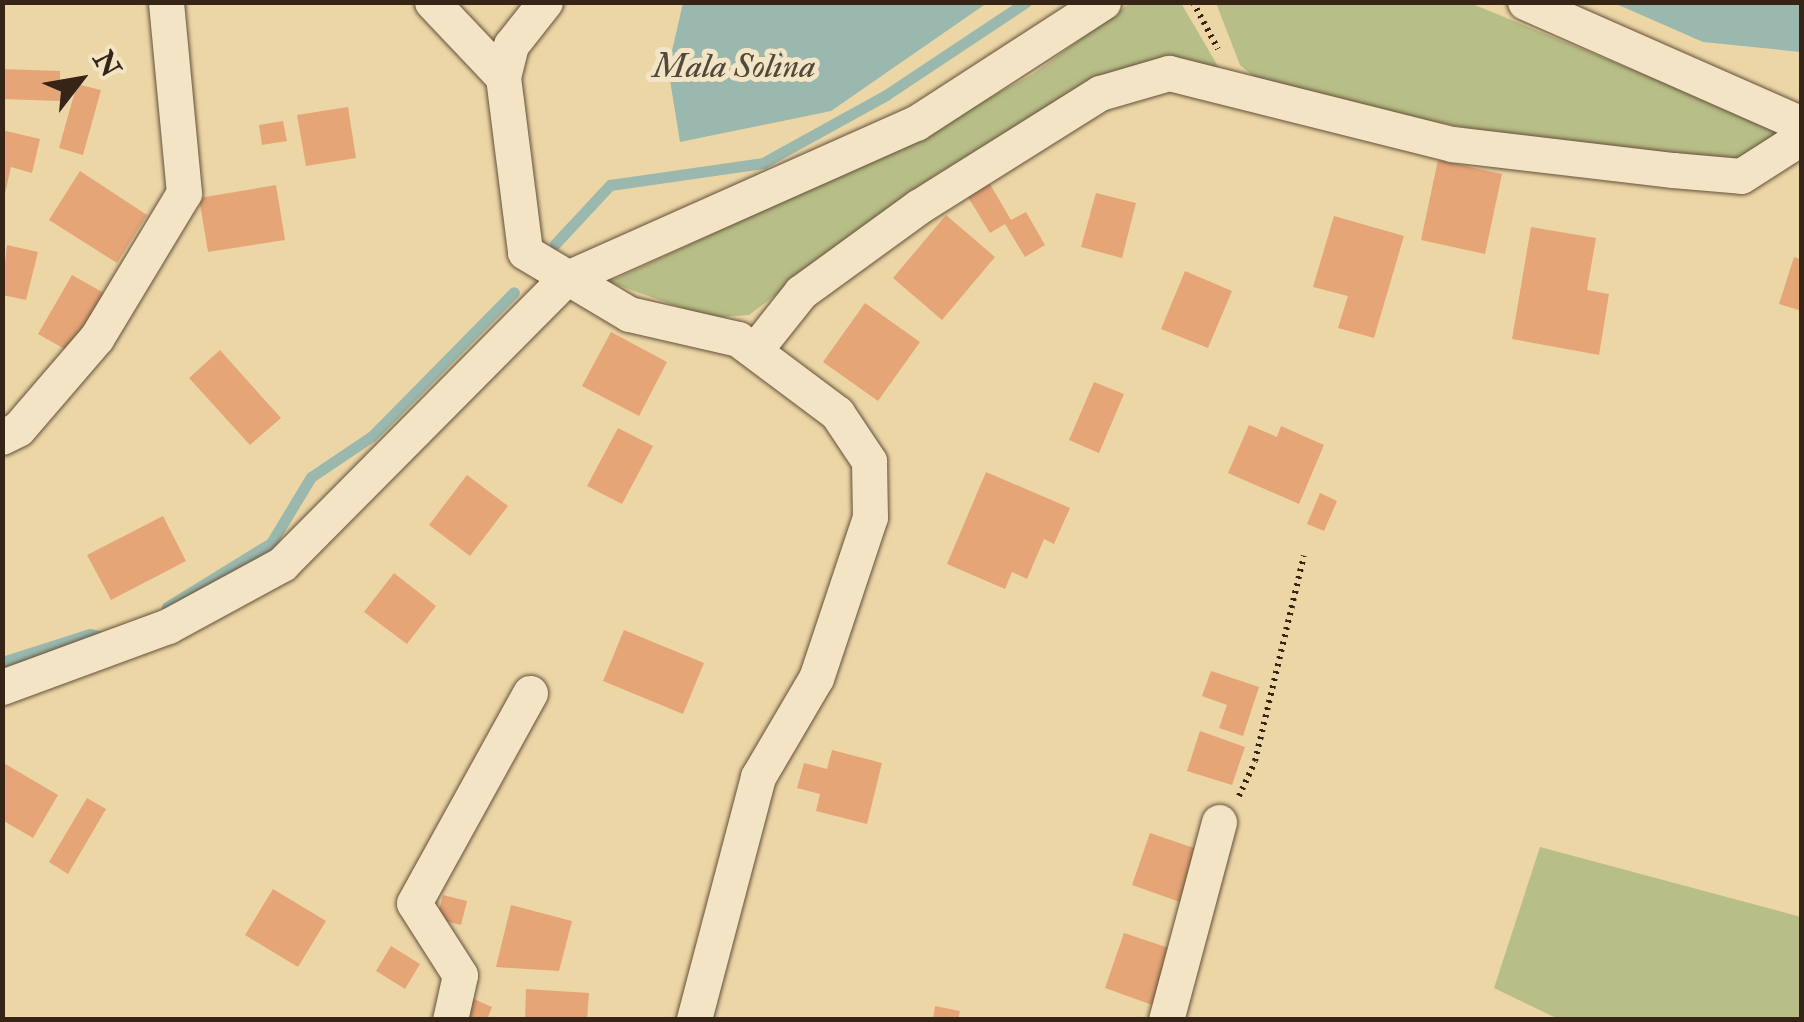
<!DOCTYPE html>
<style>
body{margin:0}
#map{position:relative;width:1804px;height:1022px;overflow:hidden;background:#edd6a6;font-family:"IM FELL Double Pica",serif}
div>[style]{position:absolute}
.green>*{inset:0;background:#b8be87}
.water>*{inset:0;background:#9ab8ad}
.stream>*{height:11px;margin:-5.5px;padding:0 5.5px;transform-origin:5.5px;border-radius:5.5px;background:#9ab8ad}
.building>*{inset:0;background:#e5a577}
.path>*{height:6px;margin-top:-3px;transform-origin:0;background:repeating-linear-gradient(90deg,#362517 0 2.5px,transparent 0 7.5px)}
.roads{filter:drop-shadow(0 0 2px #64513b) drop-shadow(0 0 2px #64513b)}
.street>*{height:35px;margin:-17.5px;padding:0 17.5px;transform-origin:17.5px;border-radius:17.5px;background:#f3e4c5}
span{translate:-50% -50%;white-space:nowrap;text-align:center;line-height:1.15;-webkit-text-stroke:10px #f3e4c5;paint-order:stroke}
.water-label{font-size:35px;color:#4f4a3c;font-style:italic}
.frame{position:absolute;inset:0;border:5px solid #362517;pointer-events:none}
.north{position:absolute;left:30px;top:30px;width:100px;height:100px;-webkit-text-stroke:8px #f3e4c5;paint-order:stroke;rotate:59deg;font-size:28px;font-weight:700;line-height:40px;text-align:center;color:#362517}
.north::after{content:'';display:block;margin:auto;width:35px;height:45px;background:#362517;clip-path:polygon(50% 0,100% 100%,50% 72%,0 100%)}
</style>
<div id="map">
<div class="green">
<div style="clip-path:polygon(1130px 3px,1181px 3px,1219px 68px,1161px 59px,1081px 87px,934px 176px,749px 315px,710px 318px,609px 282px,905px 144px,1033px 74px)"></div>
<div style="clip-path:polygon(1216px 3px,1470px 3px,1745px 116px,1775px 131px,1777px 139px,1742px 163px,1488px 132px,1322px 100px,1264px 85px,1240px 65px)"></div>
<div style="clip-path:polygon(1540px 847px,1801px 917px,1801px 1019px,1558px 1019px,1494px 988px)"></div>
</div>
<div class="water">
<div style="clip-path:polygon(683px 3px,683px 2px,987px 3px,831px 111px,680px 142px,668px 68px)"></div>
<div style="clip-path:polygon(1614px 3px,1801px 3px,1801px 52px,1703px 42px)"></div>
</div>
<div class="stream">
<div style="left:555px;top:244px;width:81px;rotate:-47deg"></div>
<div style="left:610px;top:185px;width:155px;rotate:-8.2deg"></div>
<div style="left:763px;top:163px;width:141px;rotate:-28.9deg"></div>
<div style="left:886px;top:95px;width:168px;rotate:-33.6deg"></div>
<div style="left:167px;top:607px;width:122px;rotate:-31.6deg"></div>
<div style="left:271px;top:543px;width:77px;rotate:-58.8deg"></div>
<div style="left:311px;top:477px;width:73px;rotate:-33.9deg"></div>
<div style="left:372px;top:436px;width:202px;rotate:-45.4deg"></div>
<div style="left:2px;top:662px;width:92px;rotate:-17.7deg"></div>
<div style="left:90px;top:634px;width:17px;rotate:13deg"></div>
</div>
<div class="building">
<div style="clip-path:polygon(2px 69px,60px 71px,60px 101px,2px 99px)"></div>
<div style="clip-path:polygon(77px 84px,101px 90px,83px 155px,59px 148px)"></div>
<div style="clip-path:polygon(348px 107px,356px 158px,306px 166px,297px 115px)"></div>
<div style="clip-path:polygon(283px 121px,287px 141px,262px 145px,259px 125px)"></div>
<div style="clip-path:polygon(2px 130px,40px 139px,32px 173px,11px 167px,4px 198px)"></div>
<div style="clip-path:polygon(1438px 160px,1502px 174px,1485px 254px,1421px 240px)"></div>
<div style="clip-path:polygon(80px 171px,147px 215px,117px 263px,49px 220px)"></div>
<div style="clip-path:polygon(987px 179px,1011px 220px,1026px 212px,1045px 245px,1025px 257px,1005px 224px,990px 233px,965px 192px)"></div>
<div style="clip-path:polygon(276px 185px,285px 240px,208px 252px,199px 198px)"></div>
<div style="clip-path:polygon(1096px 193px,1136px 203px,1122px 258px,1081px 247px)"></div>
<div style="clip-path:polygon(946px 215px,995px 257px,942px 320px,893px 278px)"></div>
<div style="clip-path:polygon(1334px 216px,1404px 236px,1374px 338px,1338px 328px,1348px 296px,1313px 287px)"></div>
<div style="clip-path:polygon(1531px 227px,1596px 238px,1587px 290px,1609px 294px,1599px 355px,1512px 339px)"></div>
<div style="clip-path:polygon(7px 245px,38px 252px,26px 300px,2px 295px)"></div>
<div style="clip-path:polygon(1794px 257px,1802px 260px,1802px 311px,1779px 304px)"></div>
<div style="clip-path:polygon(1185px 271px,1232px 291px,1208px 348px,1161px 329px)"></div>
<div style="clip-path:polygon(72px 275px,104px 293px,70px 352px,38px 334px)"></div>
<div style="clip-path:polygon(865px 303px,920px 342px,878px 401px,823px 362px)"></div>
<div style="clip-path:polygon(611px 332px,667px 362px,639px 416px,582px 386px)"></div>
<div style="clip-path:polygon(220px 350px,281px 418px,250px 445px,189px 378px)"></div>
<div style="clip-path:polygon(1094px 382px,1124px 394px,1099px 453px,1069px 440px)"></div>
<div style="clip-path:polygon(1249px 425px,1277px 437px,1281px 426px,1324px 445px,1299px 504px,1228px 473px)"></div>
<div style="clip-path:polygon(618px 428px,653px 446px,622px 504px,587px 486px)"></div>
<div style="clip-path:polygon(986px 472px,1070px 508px,1054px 544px,1044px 539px,1027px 579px,1012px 572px,1005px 589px,947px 564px)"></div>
<div style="clip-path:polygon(467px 475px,508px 506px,470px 556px,429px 525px)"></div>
<div style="clip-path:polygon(1320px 493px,1337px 501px,1324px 531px,1307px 524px)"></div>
<div style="clip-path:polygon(163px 516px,186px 561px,111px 600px,87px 555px)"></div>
<div style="clip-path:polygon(394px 573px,436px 606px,407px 644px,364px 612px)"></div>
<div style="clip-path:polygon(624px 630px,704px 663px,683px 714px,603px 681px)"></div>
<div style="clip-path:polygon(1211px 671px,1259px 687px,1243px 736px,1219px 728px,1227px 705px,1202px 696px)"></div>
<div style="clip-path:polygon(1200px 731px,1245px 747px,1232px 785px,1187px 771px)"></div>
<div style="clip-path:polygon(832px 750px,882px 763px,867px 824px,816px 811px,820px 794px,797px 788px,804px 763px,827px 769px)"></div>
<div style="clip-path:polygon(2px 762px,58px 795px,33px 838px,2px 820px)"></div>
<div style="clip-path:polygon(87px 798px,106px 809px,68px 874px,49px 862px)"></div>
<div style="clip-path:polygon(1150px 833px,1197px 849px,1180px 902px,1132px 885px)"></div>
<div style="clip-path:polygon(273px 889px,326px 921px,298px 967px,245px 935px)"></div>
<div style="clip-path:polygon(443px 895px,467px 901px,461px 925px,437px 919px)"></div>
<div style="clip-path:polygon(511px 905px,572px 921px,559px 971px,496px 967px)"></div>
<div style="clip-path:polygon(1124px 933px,1178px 951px,1158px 1007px,1105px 988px)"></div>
<div style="clip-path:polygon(391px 946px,420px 964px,405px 989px,376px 971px)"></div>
<div style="clip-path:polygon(526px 989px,589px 993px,587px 1020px,525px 1020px)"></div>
<div style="clip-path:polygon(469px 997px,492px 1007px,487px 1020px,458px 1020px)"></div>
<div style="clip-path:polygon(935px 1006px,960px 1011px,958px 1020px,933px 1020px)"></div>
</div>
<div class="path">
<div style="left:1193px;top:2px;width:53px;rotate:62deg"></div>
<div style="left:1239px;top:796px;width:38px;rotate:-65deg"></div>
<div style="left:1255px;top:761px;width:211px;rotate:-76.6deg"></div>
</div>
<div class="roads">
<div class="street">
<div style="left:432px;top:2px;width:103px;rotate:46.6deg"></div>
<div style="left:545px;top:2px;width:55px;rotate:128.3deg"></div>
<div style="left:511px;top:45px;width:33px;rotate:104deg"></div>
<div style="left:503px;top:77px;width:176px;rotate:82.8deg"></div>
<div style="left:525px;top:252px;width:121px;rotate:30.8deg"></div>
<div style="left:629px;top:314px;width:112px;rotate:12.9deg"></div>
<div style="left:738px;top:339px;width:124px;rotate:36.8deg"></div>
<div style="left:837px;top:413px;width:58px;rotate:56.3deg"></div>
<div style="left:869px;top:461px;width:56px;rotate:89deg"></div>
<div style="left:870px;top:517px;width:170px;rotate:108.5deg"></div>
<div style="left:816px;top:678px;width:115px;rotate:120.4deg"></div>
<div style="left:758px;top:777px;width:251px;rotate:104.8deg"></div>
<div style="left:1525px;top:2px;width:303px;rotate:23.8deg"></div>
<div style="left:755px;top:350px;width:74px;rotate:-51.6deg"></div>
<div style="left:801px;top:292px;width:145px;rotate:-36deg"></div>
<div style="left:918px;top:207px;width:215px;rotate:-32.1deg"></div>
<div style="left:1100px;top:93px;width:72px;rotate:-16.2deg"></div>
<div style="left:1169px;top:73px;width:292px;rotate:14.1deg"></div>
<div style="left:1452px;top:144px;width:223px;rotate:6.7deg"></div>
<div style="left:1673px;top:170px;width:68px;rotate:5deg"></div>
<div style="left:1741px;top:176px;width:72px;rotate:-32.6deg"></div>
<div style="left:2px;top:437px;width:18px;rotate:-27deg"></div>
<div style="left:18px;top:429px;width:121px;rotate:-49.3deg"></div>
<div style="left:97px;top:337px;width:168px;rotate:-58.9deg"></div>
<div style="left:184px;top:193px;width:192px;rotate:-95.4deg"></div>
<div style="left:2px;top:687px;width:177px;rotate:-20.2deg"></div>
<div style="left:168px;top:626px;width:130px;rotate:-28.5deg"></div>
<div style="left:282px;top:564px;width:402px;rotate:-45.2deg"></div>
<div style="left:565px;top:279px;width:384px;rotate:-24deg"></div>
<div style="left:916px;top:123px;width:223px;rotate:-32.9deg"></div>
<div style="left:450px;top:1020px;width:46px;rotate:-77.5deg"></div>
<div style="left:460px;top:975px;width:85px;rotate:-122.6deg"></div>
<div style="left:414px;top:903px;width:240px;rotate:-61.1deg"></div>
<div style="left:1166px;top:1020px;width:205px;rotate:-75deg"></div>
</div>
</div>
<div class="water-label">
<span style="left:734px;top:66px">Mala Solina</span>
</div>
<div class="frame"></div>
<div class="north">N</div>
</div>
